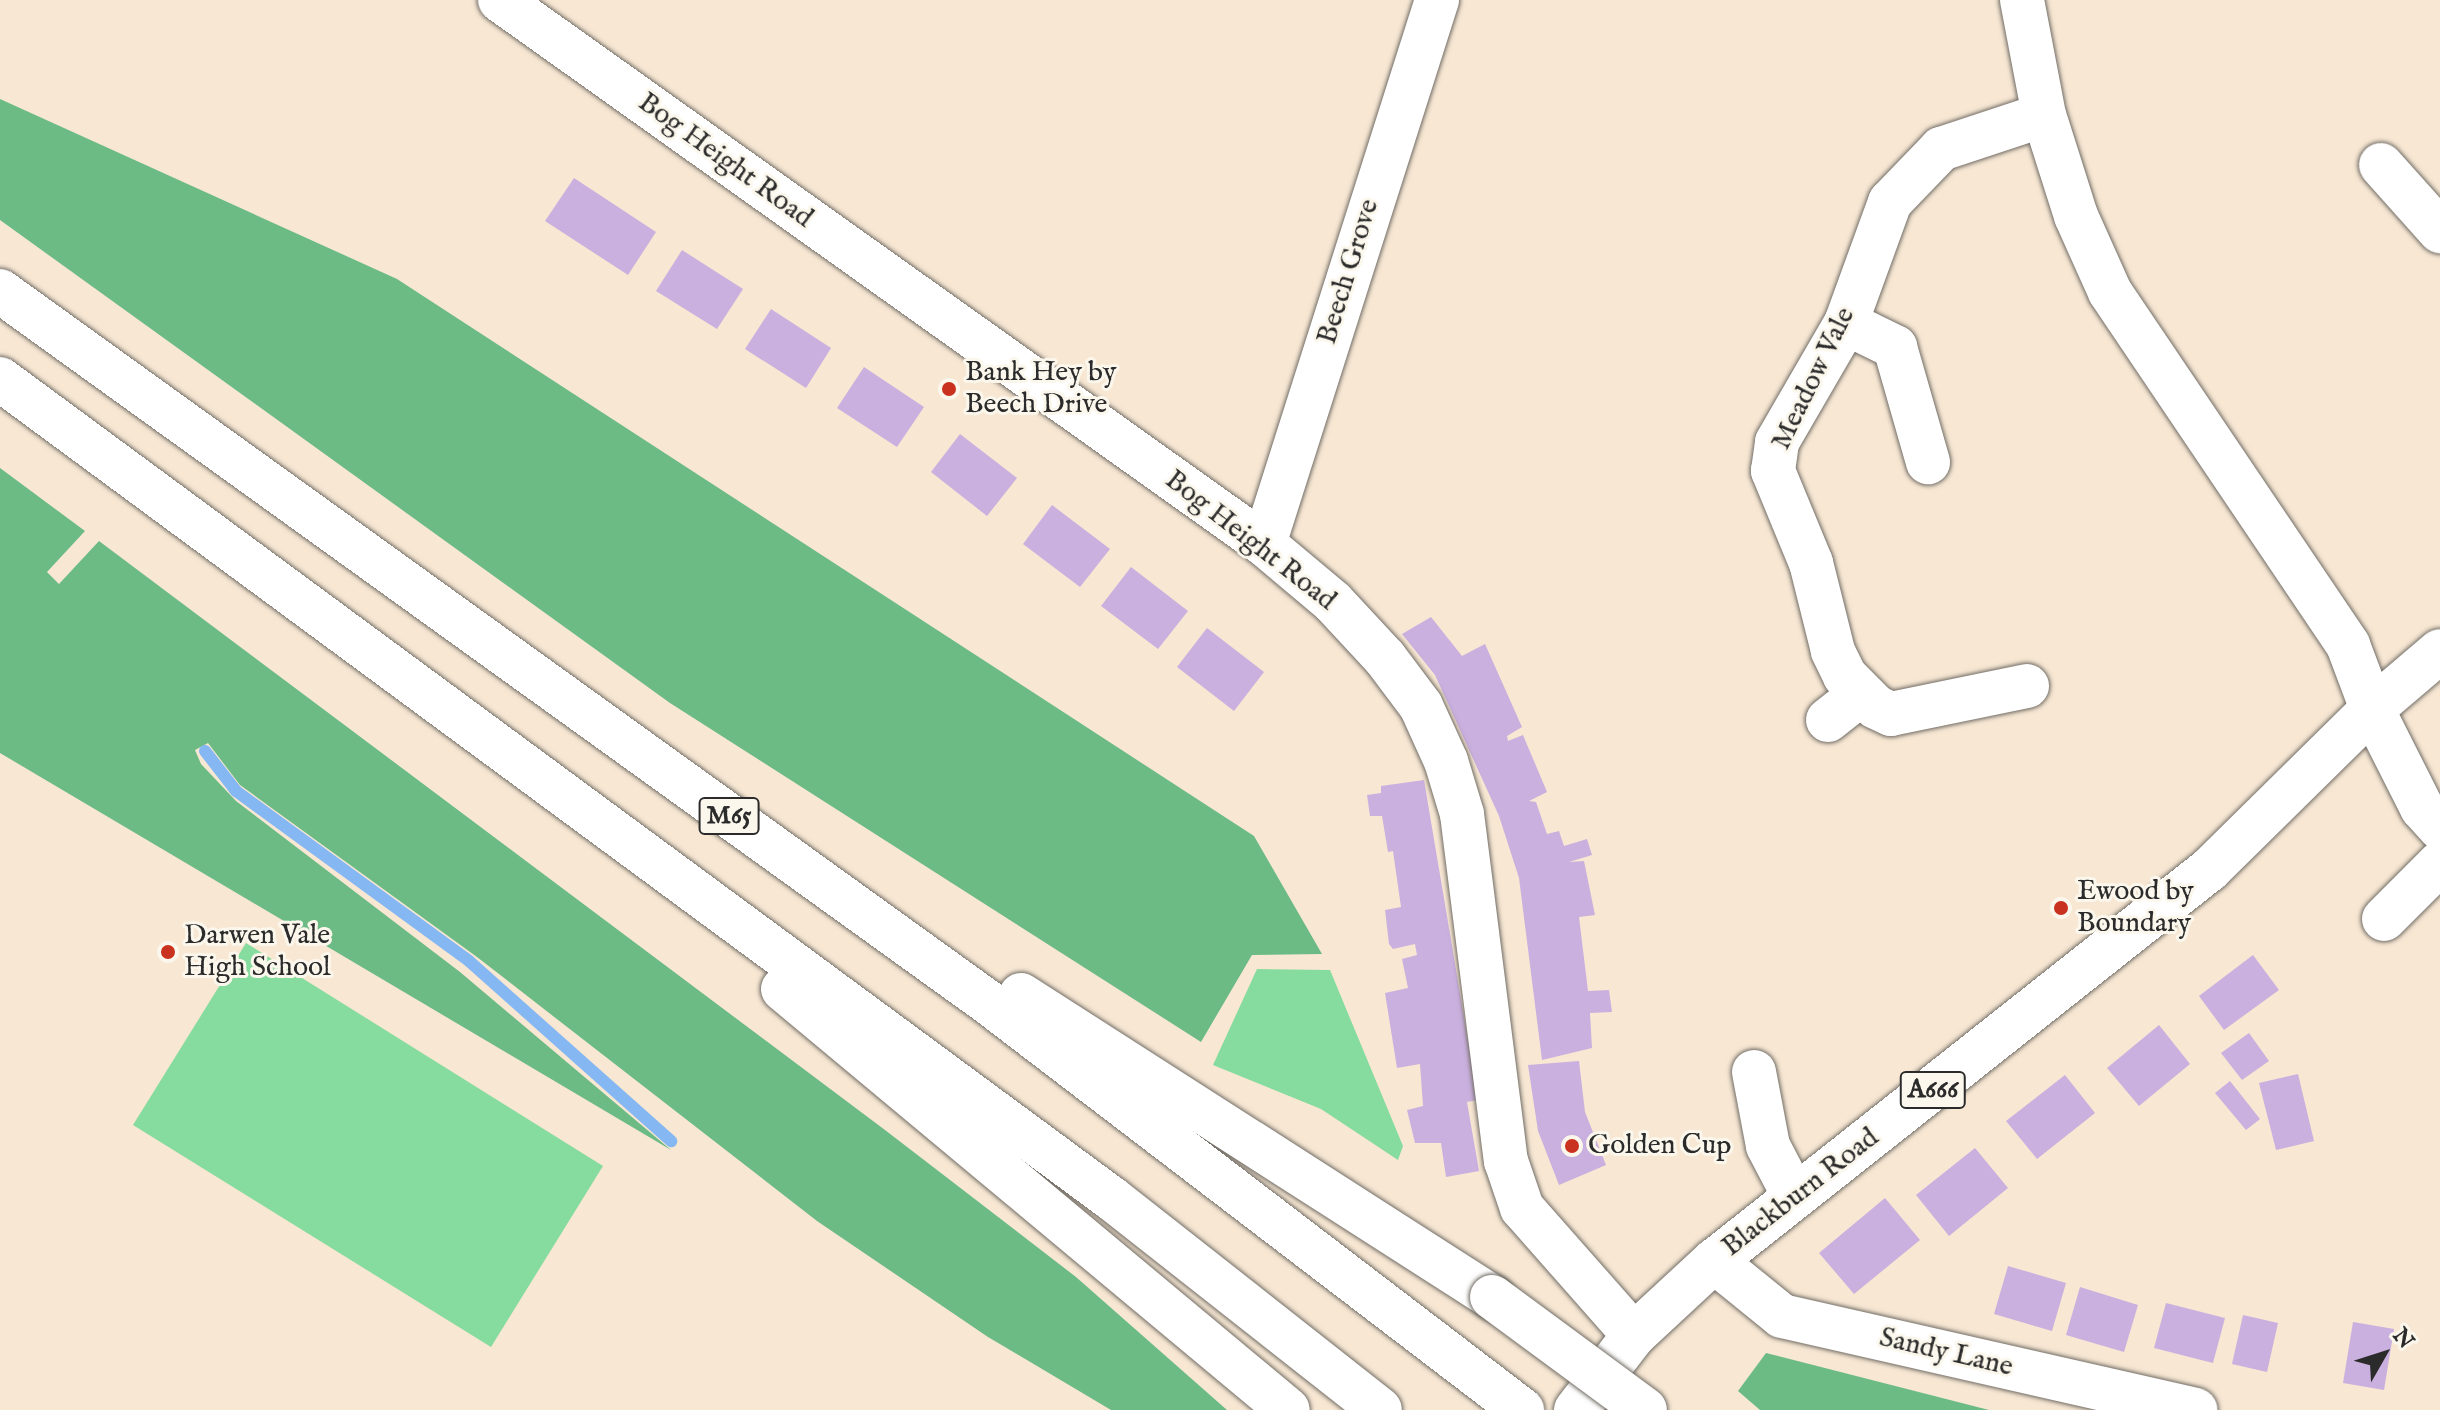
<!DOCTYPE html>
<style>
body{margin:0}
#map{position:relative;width:2440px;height:1410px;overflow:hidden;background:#f7e7d3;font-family:"IM FELL English",serif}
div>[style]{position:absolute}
.green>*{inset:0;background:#86db9e}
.forest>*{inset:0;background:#6cbb85}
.stream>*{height:12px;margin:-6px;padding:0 6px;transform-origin:6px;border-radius:6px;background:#85b7f2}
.building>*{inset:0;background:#cab0df}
.roads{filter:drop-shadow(0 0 2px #726d66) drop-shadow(0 0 2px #726d66)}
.minor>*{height:44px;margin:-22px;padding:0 22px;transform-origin:22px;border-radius:22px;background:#fff}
.major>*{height:44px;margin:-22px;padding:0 22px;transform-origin:22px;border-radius:22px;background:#fff}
.highway>*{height:44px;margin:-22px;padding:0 22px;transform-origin:22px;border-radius:22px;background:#fff}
.bridges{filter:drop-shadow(0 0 2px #726d66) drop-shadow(0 0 2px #726d66)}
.highway-bridge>*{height:44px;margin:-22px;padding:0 22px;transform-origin:22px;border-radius:22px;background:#fff}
.dots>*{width:22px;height:22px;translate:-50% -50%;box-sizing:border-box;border:4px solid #fbf7ec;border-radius:50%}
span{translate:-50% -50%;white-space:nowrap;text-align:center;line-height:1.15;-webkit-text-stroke:6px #fbf7ec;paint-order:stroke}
.shield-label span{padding:2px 6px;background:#fbf7ec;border:2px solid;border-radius:6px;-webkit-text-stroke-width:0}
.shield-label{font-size:26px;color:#2b2b2b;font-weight:700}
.street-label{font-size:28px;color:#2b2b2b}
.poi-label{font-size:28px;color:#2b2b2b}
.left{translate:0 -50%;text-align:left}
.north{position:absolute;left:2344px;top:1314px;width:80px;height:80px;-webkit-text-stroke:6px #fbf7ec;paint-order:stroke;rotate:51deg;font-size:22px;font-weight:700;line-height:32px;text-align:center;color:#2b2b2b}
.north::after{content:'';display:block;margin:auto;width:28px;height:36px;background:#2b2b2b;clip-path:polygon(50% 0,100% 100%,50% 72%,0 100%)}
</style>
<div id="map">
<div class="green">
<div style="clip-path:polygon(246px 943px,603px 1166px,491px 1347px,133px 1125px)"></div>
<div style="clip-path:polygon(1257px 969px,1330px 970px,1403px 1146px,1398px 1160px,1321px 1109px,1213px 1065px)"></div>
</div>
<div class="forest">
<div style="clip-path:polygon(0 99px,397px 279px,1254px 836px,1322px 954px,1252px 955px,1201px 1042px,670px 703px,0 220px)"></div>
<div style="clip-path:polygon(0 468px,85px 531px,47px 572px,59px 584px,99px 541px,885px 1130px,1076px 1277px,1227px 1410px,1111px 1410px,988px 1337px,817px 1221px,477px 957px,240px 785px,208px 743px,195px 750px,201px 764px,236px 801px,460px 972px,671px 1150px,0 753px)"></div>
<div style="clip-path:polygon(1766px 1353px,1989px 1410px,1760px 1410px,1738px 1391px)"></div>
</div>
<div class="stream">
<div style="left:205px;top:751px;width:51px;rotate:52.2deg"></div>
<div style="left:236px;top:791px;width:288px;rotate:36.1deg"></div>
<div style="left:469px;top:961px;width:271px;rotate:41.7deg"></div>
</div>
<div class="building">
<div style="clip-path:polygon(574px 178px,656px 232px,628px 275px,545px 221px)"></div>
<div style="clip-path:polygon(682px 250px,743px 289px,717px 329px,656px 291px)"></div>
<div style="clip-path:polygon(771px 309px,831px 348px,806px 388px,745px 349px)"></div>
<div style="clip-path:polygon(864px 367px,924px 407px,897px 447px,837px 408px)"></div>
<div style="clip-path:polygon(960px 434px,1017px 478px,987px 516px,931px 472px)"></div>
<div style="clip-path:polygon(1052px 505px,1110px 549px,1080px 587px,1023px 544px)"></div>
<div style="clip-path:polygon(1131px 567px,1188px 611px,1158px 649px,1101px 606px)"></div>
<div style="clip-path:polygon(1431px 617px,1462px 656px,1485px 644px,1522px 727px,1507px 736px,1508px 741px,1523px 735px,1547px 792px,1529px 801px,1536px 802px,1547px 834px,1559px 831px,1564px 846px,1587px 839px,1592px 855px,1569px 862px,1584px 861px,1595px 915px,1579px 917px,1588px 991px,1609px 990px,1612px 1012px,1590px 1013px,1592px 1048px,1542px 1060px,1519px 878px,1499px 816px,1435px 675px,1402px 634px)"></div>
<div style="clip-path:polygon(1207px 628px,1264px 672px,1234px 711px,1177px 667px)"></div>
<div style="clip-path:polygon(1424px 780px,1478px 1100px,1467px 1102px,1479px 1171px,1446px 1177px,1441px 1143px,1415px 1143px,1407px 1110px,1423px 1106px,1420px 1064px,1397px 1068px,1385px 993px,1408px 988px,1402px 959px,1417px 955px,1415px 944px,1393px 949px,1389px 944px,1385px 910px,1401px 907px,1393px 851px,1388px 852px,1382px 816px,1370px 816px,1367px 795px,1381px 793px,1381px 786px)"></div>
<div style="clip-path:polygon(2253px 955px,2279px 990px,2224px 1030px,2199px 996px)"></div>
<div style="clip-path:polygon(2159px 1025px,2190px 1064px,2139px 1106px,2107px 1068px)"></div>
<div style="clip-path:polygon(2249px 1033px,2269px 1061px,2242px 1080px,2221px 1053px)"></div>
<div style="clip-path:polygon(1579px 1061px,1585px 1112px,1606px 1165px,1559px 1185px,1538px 1131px,1528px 1065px)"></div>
<div style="clip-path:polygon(2298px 1074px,2314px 1141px,2276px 1150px,2259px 1083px)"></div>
<div style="clip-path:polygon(2065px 1075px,2095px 1113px,2037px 1159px,2006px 1121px)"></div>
<div style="clip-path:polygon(2230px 1081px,2260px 1119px,2246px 1130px,2215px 1093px)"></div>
<div style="clip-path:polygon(1975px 1148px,2008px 1188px,1949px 1236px,1916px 1195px)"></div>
<div style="clip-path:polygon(1885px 1198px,1920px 1240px,1854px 1294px,1819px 1253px)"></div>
<div style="clip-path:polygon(2008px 1266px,2066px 1283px,2052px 1331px,1994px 1314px)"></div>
<div style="clip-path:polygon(2080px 1287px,2138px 1305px,2124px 1352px,2066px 1335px)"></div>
<div style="clip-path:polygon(2166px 1303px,2225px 1318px,2213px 1363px,2154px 1348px)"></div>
<div style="clip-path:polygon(2243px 1315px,2278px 1323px,2267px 1372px,2232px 1364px)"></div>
<div style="clip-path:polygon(2353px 1322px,2394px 1329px,2384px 1390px,2343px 1383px)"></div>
</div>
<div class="roads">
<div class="minor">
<div style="left:500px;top:0;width:938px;rotate:35.45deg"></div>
<div style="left:1264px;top:544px;width:90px;rotate:40deg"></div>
<div style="left:1333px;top:602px;width:76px;rotate:47.1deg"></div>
<div style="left:1385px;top:658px;width:60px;rotate:53.1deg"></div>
<div style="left:1421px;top:706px;width:60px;rotate:65.6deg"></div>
<div style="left:1446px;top:761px;width:55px;rotate:73.2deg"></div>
<div style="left:1462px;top:814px;width:350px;rotate:82.8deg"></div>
<div style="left:1506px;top:1161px;width:50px;rotate:71.2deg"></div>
<div style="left:1522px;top:1208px;width:169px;rotate:48.6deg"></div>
<div style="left:2022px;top:0;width:117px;rotate:79.2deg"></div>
<div style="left:2044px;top:115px;width:106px;rotate:72.4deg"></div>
<div style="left:2076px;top:216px;width:83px;rotate:65.9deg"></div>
<div style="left:2110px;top:292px;width:426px;rotate:56deg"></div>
<div style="left:2348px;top:645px;width:68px;rotate:69.4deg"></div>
<div style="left:2372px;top:709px;width:111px;rotate:63.2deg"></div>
<div style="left:2422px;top:808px;width:27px;rotate:48deg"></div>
<div style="left:2381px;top:165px;width:89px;rotate:48.2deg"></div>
<div style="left:1846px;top:323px;width:55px;rotate:26.1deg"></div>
<div style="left:1895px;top:347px;width:120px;rotate:74deg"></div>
<div style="left:1264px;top:544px;width:571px;rotate:-72.36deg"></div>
<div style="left:2027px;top:686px;width:139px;rotate:168.4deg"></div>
<div style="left:1891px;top:714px;width:17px;rotate:-155deg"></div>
<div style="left:1876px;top:707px;width:44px;rotate:-135deg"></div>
<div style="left:1845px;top:676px;width:28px;rotate:-116deg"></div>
<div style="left:1833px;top:651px;width:91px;rotate:-104deg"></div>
<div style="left:1811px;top:563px;width:100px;rotate:-112.4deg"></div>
<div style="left:1773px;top:471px;width:29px;rotate:-82deg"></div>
<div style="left:1777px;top:442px;width:138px;rotate:-59.9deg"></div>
<div style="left:1846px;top:323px;width:129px;rotate:-70deg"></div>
<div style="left:1890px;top:202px;width:74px;rotate:-46.1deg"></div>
<div style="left:1941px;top:149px;width:108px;rotate:-18.3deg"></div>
<div style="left:1828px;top:720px;width:42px;rotate:-38.2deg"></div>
<div style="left:2384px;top:919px;width:79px;rotate:-45deg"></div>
<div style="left:1754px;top:1072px;width:75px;rotate:79.3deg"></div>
<div style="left:1768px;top:1146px;width:56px;rotate:62.5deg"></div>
</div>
<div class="major">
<div style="left:1714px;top:1261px;width:87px;rotate:39deg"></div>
<div style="left:1782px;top:1316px;width:424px;rotate:12.8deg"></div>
</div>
<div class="highway">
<div style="left:0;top:291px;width:1219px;rotate:35.75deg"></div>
<div style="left:989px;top:1003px;width:671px;rotate:37.37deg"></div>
<div style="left:0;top:379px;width:1380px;rotate:36.4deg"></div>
<div style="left:1111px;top:1198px;width:342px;rotate:38.2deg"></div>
<div style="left:783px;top:989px;width:657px;rotate:39.82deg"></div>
<div style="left:1021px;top:995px;width:560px;rotate:32.67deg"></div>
<div style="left:1576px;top:1410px;width:95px;rotate:-52.3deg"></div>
<div style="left:1634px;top:1335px;width:109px;rotate:-42.8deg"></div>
<div style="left:1714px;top:1261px;width:632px;rotate:-38.32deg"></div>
<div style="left:2210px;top:869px;width:228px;rotate:-44.6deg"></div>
<div style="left:2372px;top:709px;width:89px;rotate:-40.5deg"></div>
</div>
</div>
<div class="bridges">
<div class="highway-bridge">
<div style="left:1492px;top:1297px;width:190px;rotate:36.4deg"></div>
</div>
</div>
<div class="dots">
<div style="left:949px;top:389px;background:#c8321e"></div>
<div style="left:2061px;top:908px;background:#c8321e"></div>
<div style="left:168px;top:952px;background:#c8321e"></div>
<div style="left:1572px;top:1146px;background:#c8321e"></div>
</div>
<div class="shield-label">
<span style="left:729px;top:816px">M65</span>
<span style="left:1933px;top:1090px">A666</span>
</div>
<div class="street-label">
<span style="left:725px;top:161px;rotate:36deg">Bog Height Road</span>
<span style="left:1349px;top:272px;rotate:-73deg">Beech Grove</span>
<span style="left:1814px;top:379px;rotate:-64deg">Meadow Vale</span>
<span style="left:1250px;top:541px;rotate:38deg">Bog Height Road</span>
<span style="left:1801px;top:1193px;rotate:-38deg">Blackburn Road</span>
<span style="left:1946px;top:1353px;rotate:13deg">Sandy Lane</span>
</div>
<div class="poi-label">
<span class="left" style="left:965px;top:389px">Bank Hey by<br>Beech Drive</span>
<span class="left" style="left:2077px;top:908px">Ewood by<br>Boundary</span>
<span class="left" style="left:184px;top:952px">Darwen Vale<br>High School</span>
<span class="left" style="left:1588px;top:1146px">Golden Cup</span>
</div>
<div class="north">N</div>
</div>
